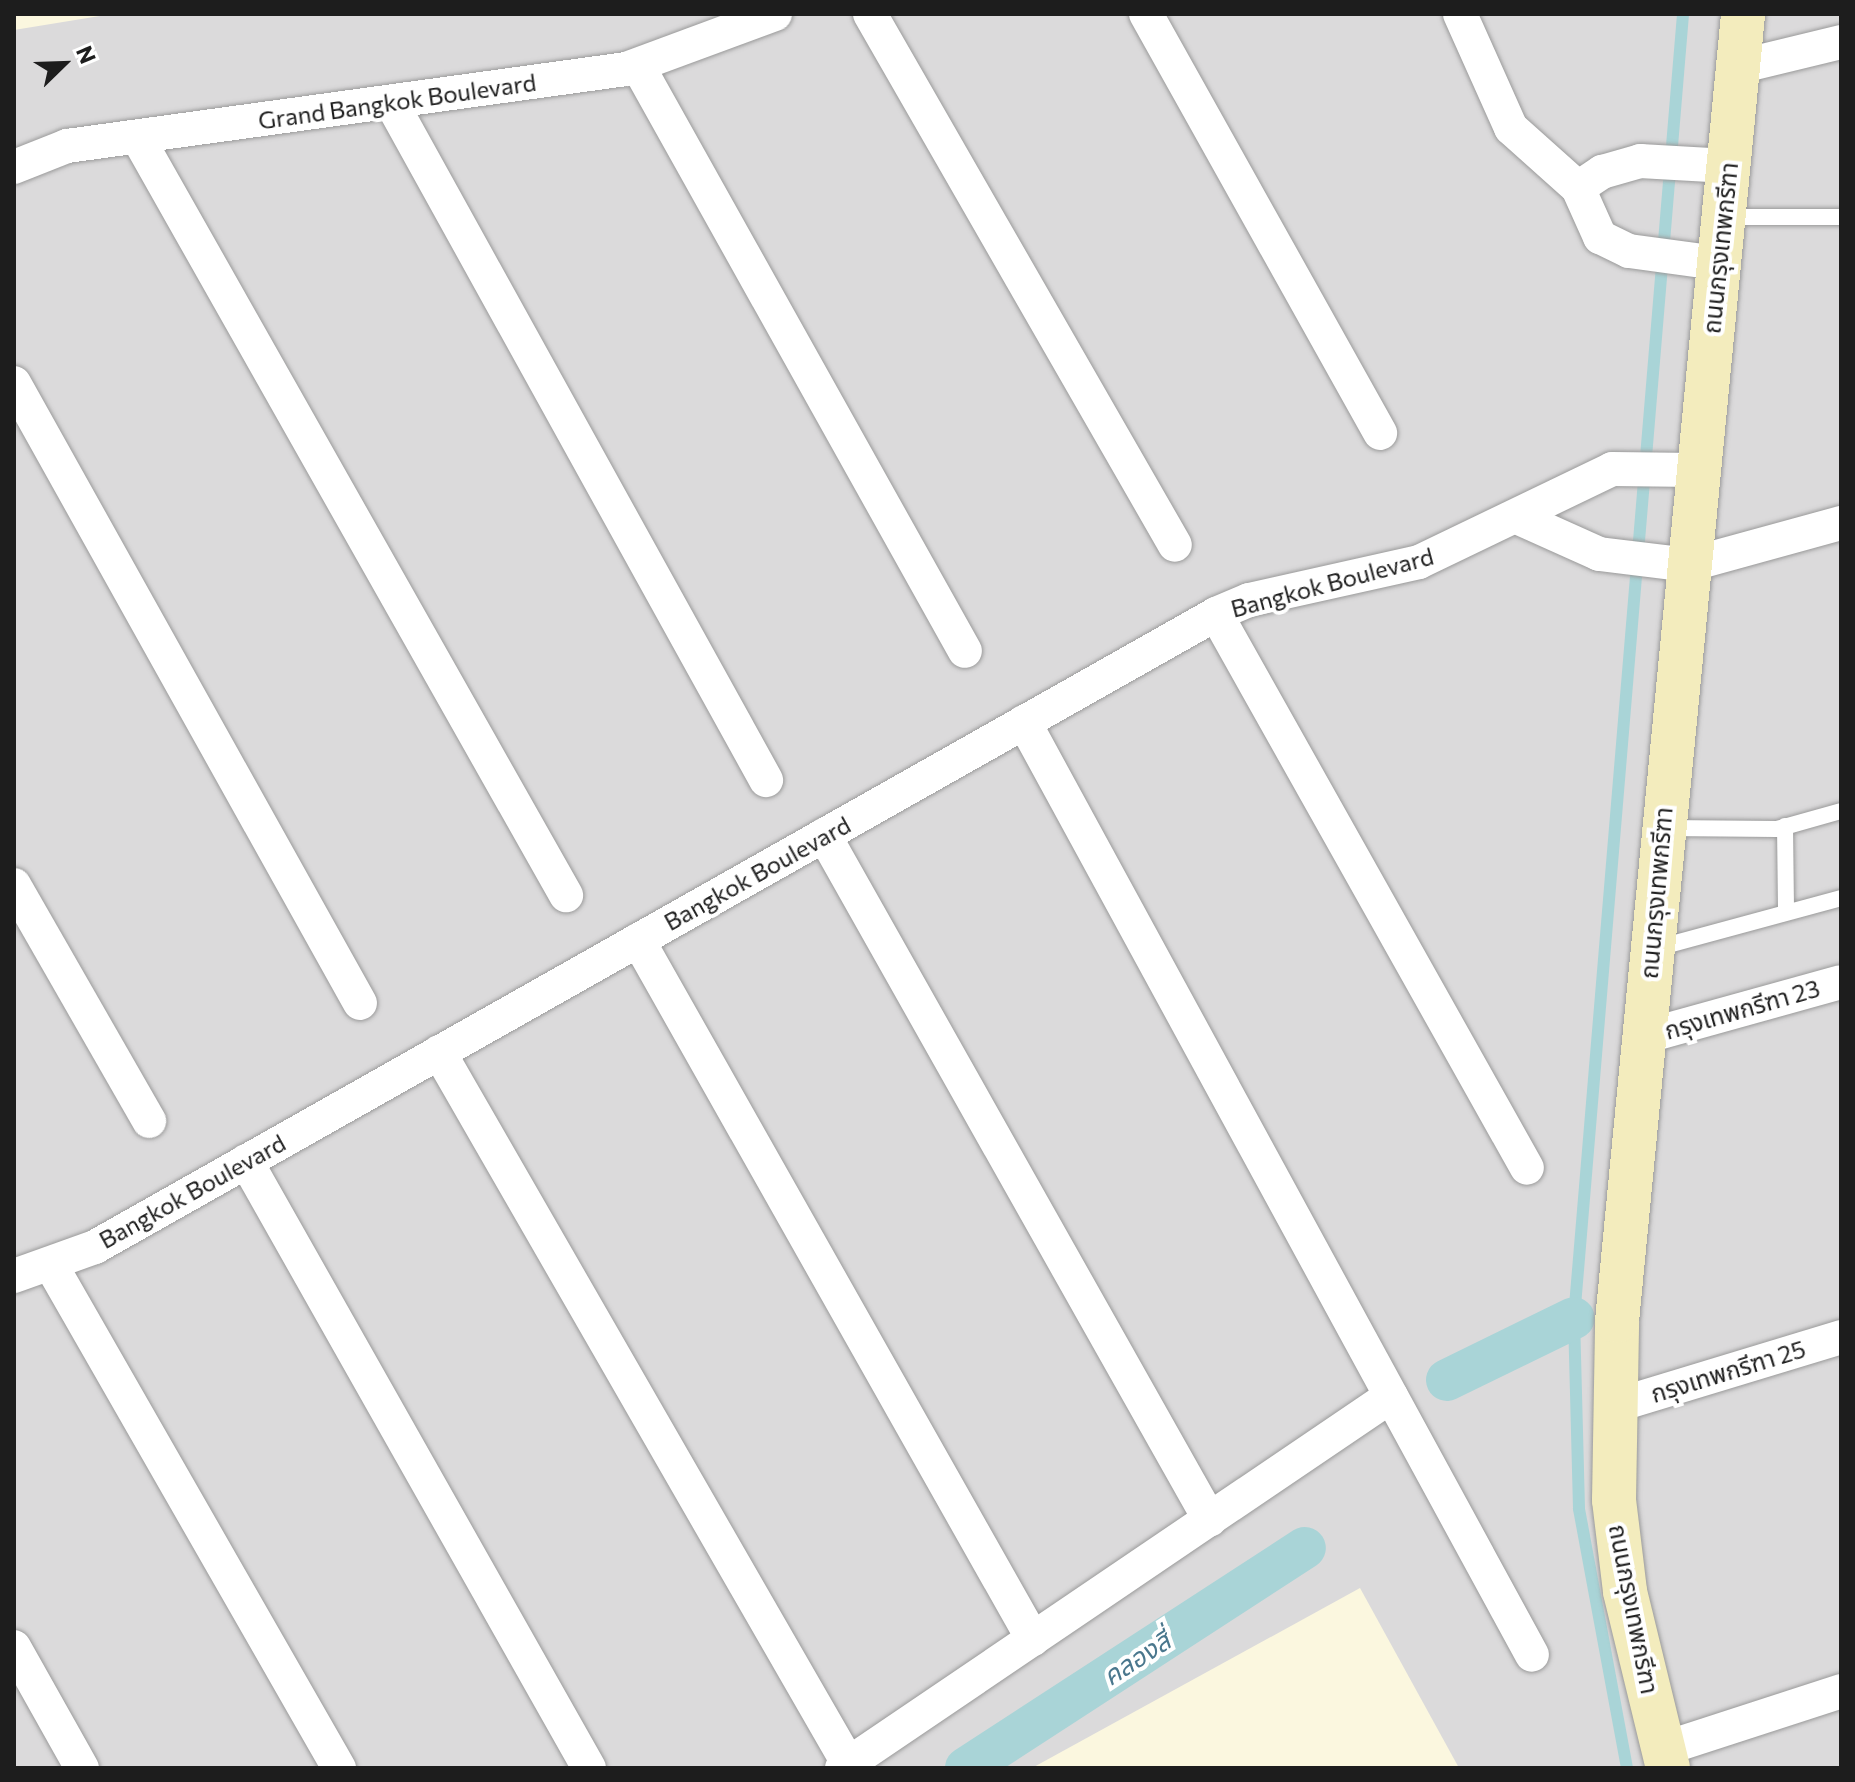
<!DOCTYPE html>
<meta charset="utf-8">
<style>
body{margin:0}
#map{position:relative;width:1855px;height:1782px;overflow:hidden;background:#ede9e4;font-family:Commissioner,"Noto Sans Thai",sans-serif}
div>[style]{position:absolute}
.residential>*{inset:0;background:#dbdadb}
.education>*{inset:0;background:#fbf7df}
.stream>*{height:12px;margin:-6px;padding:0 6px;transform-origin:6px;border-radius:6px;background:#a9d4d7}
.canal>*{height:42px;margin:-21px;padding:0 21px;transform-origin:21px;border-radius:21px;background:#a9d4d7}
.roads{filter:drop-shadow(0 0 2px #9a9a9a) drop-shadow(0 0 2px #9a9a9a)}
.service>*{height:16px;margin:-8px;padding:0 8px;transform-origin:8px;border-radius:8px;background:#fff}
.minor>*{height:34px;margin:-17px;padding:0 17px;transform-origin:17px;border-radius:17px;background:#fff}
.secondary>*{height:44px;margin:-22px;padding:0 22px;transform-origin:22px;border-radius:22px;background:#f3ecbd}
span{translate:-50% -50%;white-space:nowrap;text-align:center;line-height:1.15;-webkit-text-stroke:8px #fff;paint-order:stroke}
.street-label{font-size:24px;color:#1d1d1d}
.water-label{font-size:26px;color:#4a778d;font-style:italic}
.frame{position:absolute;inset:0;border:16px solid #1d1d1d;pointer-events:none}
.north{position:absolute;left:24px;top:24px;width:80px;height:80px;-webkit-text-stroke:6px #fff;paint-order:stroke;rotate:67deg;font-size:22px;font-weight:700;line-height:32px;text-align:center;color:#1d1d1d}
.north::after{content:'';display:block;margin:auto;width:28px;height:36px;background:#1d1d1d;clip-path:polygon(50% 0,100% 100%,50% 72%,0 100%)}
</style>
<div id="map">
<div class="residential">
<div style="clip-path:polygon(14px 14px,1841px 14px,1841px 1768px,14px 1768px)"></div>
</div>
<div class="education">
<div style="clip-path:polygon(14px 14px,112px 14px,14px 30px)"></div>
<div style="clip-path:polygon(1360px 1588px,1459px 1768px,1032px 1768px)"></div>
</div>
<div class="stream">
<div style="left:1627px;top:1768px;width:264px;rotate:-100.5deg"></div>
<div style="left:1579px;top:1508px;width:190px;rotate:-91.5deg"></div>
<div style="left:1574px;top:1318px;width:1309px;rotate:-85.22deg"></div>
</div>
<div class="canal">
<div style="left:1447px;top:1380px;width:141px;rotate:-26deg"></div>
<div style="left:966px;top:1768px;width:404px;rotate:-33deg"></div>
</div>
<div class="roads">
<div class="service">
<div style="left:1724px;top:217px;width:117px"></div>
<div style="left:1785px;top:826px;width:86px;rotate:89.3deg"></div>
<div style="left:1666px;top:828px;width:111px;rotate:0.5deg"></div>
<div style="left:1777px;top:829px;width:66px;rotate:-15.7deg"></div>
<div style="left:1657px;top:948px;width:191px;rotate:-15.2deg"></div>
</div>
<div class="minor">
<div style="left:870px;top:14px;width:612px;rotate:60.13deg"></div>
<div style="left:1146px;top:14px;width:480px;rotate:60.8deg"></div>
<div style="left:1460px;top:14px;width:125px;rotate:65.9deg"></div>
<div style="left:1511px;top:128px;width:90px;rotate:41.8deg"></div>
<div style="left:1578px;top:188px;width:54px;rotate:65.8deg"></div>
<div style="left:1600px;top:237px;width:32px;rotate:26deg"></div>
<div style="left:1629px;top:251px;width:90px;rotate:7.7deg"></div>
<div style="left:638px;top:66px;width:670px;rotate:60.8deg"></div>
<div style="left:1738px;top:67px;width:106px;rotate:-13.6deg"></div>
<div style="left:391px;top:102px;width:775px;rotate:61.05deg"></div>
<div style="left:138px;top:138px;width:870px;rotate:60.52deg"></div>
<div style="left:14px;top:167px;width:57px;rotate:-21.6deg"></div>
<div style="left:67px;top:146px;width:564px;rotate:-7.84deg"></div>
<div style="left:626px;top:69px;width:159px;rotate:-20.3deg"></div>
<div style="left:1578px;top:188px;width:29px;rotate:-34deg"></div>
<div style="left:1602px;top:172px;width:40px;rotate:-16deg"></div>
<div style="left:1640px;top:161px;width:88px;rotate:3.3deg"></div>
<div style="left:14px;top:383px;width:710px;rotate:60.84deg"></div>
<div style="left:1519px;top:518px;width:88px;rotate:24.2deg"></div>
<div style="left:1599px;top:554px;width:90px;rotate:7deg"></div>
<div style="left:1688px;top:565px;width:159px;rotate:-15.4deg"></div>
<div style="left:1216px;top:614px;width:635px;rotate:60.69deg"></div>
<div style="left:1024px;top:722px;width:1062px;rotate:61.43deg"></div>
<div style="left:824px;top:835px;width:786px;rotate:60.6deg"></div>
<div style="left:14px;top:885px;width:272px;rotate:60.2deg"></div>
<div style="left:638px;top:940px;width:803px;rotate:60.53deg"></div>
<div style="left:1643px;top:1037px;width:205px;rotate:-15.5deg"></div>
<div style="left:439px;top:1052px;width:820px;rotate:60.09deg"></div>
<div style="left:246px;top:1161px;width:697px;rotate:60.53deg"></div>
<div style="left:51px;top:1265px;width:580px;rotate:60.21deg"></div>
<div style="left:14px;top:1276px;width:86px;rotate:-19.7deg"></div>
<div style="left:95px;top:1247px;width:1287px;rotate:-29.45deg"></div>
<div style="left:1216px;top:614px;width:36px;rotate:-23deg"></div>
<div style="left:1249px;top:600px;width:174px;rotate:-12.6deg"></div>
<div style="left:1419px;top:562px;width:214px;rotate:-25.7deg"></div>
<div style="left:1612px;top:469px;width:85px;rotate:0.7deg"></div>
<div style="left:1614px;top:1406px;width:237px;rotate:-16.9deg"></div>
<div style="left:14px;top:1647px;width:139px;rotate:60.7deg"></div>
<div style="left:1663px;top:1749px;width:187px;rotate:-18deg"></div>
<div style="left:842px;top:1768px;width:663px;rotate:-34.12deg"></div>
</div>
<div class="secondary">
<div style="left:1668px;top:1768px;width:182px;rotate:-103.7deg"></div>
<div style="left:1625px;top:1591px;width:92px;rotate:-96.9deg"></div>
<div style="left:1614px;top:1500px;width:179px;rotate:-89deg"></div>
<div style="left:1617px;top:1321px;width:1313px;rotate:-84.49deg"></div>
</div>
</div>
<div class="street-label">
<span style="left:397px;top:101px;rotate:-8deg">Grand Bangkok Boulevard</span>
<span style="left:1720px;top:248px;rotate:-84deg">ถนนกรุงเทพกรีฑา</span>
<span style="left:1332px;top:582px;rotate:-15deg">Bangkok Boulevard</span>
<span style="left:757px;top:873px;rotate:-29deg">Bangkok Boulevard</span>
<span style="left:1656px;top:893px;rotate:-85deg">ถนนกรุงเทพกรีฑา</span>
<span style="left:1742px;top:1009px;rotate:-16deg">กรุงเทพกรีฑา 23</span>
<span style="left:192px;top:1191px;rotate:-29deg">Bangkok Boulevard</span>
<span style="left:1728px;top:1371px;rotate:-17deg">กรุงเทพกรีฑา 25</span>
<span style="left:1634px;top:1609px;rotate:79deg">ถนนกรุงเทพกรีฑา</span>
</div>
<div class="water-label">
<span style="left:1136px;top:1658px;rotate:-33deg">คลองสี่</span>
</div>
<div class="frame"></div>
<div class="north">N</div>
</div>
